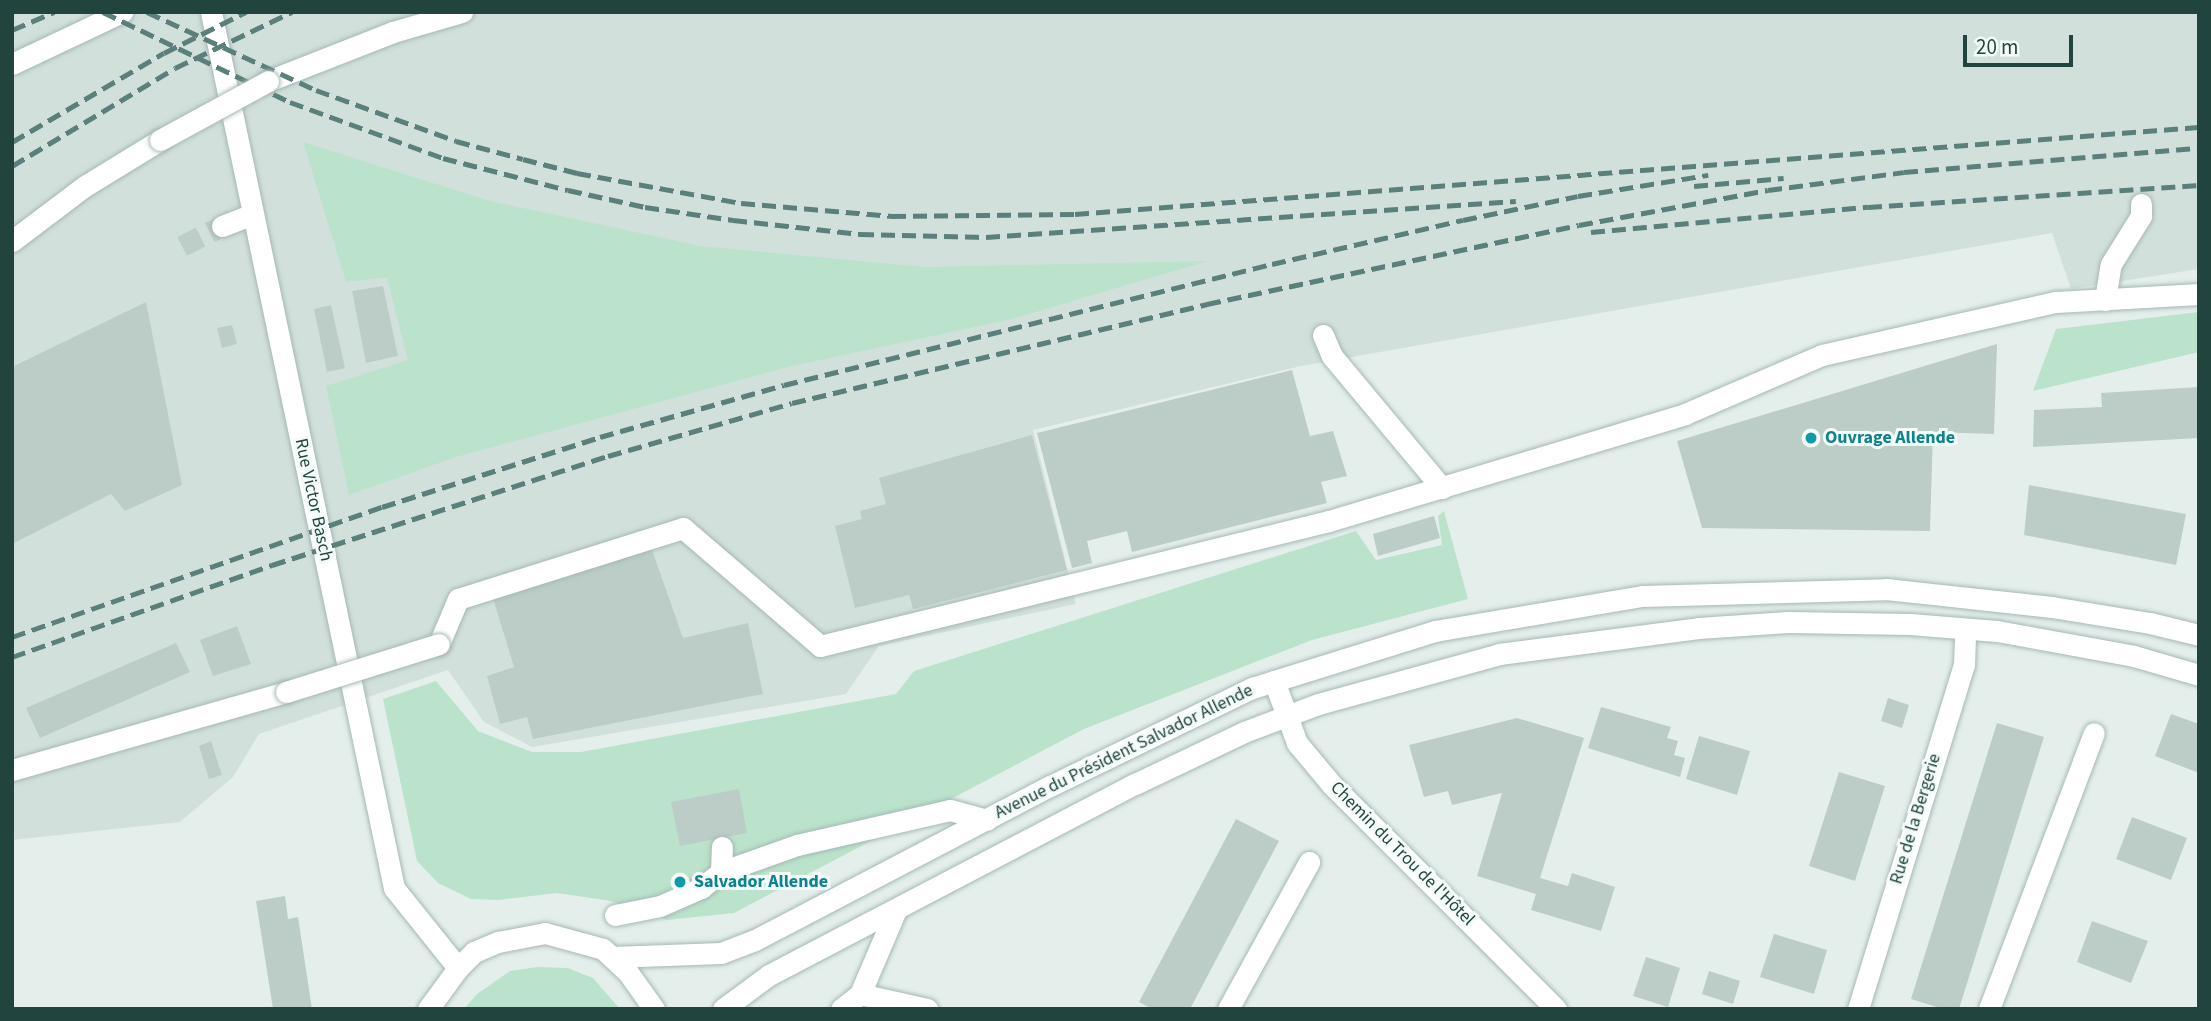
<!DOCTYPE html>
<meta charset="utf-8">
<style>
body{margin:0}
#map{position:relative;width:2211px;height:1021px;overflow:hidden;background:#e4efec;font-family:"Source Sans 3",sans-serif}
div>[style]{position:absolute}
.built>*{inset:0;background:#d2e0db}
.green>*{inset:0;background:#bbe3cb}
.building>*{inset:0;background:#bccdc8}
.minor-tunnel>*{height:21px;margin-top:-10.5px;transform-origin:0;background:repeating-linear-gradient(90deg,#bdcdc9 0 21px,transparent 0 31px)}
.roads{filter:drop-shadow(0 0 2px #a6b8b5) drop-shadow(0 0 2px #a6b8b5)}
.minor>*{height:21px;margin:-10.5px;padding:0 10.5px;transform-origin:10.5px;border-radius:10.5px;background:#fff}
.rail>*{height:5px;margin-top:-2.5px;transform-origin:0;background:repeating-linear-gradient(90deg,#5b7f7a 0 14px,transparent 0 21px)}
.bridges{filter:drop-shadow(0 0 2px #a6b8b5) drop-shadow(0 0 2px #a6b8b5)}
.minor-bridge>*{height:21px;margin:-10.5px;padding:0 10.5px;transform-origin:10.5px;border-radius:10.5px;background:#fff}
.dots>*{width:19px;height:19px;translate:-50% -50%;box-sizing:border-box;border:4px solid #f5fbf9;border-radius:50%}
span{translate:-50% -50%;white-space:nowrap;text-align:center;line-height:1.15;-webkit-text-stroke:6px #f5fbf9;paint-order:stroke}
.culture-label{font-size:18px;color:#0d838f;font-weight:700}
.left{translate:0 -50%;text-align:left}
.street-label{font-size:18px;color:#21443f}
.frame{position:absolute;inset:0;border:14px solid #21443f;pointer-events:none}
.scale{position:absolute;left:1963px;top:35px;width:110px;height:32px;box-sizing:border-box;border:4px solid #21443f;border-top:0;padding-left:9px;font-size:21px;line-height:24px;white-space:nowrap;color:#21443f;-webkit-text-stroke:5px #f5fbf9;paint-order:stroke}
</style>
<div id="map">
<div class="built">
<div style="clip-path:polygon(12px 12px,2199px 12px,2199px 269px,2071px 289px,2052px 233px,1301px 366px,1033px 430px,1076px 604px,879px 646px,846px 694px,532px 747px,484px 722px,448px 670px,259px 734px,233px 777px,180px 822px,12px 840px)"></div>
</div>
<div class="green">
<div style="clip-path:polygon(303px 142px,490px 201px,701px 246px,924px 267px,1208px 261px,1012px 319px,788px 367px,456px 457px,349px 495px,326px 386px,408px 360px,387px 277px,346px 282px)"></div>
<div style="clip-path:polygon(2199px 312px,2199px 352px,2033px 391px,2056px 329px)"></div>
<div style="clip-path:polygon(1444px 511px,1468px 599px,1312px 640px,1084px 729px,734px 913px,667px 920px,611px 901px,557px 893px,498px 900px,471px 899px,438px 883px,417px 861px,383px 699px,436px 681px,478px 731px,532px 752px,581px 752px,896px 694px,914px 671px,1356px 531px,1376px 560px,1442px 545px,1438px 516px)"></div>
<div style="clip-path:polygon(537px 967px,568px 968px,593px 978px,620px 1009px,464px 1009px,477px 994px,510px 971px)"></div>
</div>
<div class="building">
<div style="clip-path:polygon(383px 286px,398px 356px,366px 363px,352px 291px)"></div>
<div style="clip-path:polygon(146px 302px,182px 485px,125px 511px,111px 494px,12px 544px,12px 367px)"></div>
<div style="clip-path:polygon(331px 305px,345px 368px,327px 372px,314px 309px)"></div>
<div style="clip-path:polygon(232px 325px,237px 344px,222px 348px,217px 328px)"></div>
<div style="clip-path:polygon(1997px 344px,1994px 434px,1933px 432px,1930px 531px,1702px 528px,1677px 441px)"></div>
<div style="clip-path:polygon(1292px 370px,1310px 436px,1333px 431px,1347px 476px,1321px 482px,1327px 503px,1132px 552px,1127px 531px,1087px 541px,1092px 563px,1072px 568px,1037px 433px)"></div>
<div style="clip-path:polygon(2199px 387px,2199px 438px,2033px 447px,2034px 410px,2102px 407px,2101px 393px)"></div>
<div style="clip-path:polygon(1032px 435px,1067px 570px,913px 609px,909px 595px,855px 608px,835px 526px,862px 519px,860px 511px,886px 504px,879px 478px)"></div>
<div style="clip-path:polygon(2029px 485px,2186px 514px,2176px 565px,2024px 535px)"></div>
<div style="clip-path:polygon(1434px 516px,1440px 538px,1378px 556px,1373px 534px)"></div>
<div style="clip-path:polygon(651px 547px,683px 638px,748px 623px,763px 694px,533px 739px,527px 717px,500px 724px,487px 676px,514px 667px,492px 595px)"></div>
<div style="clip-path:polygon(237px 626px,251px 664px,213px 676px,200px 640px)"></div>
<div style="clip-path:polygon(176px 643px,190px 672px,40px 738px,26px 708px)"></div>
<div style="clip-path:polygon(1888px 698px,1909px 705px,1902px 728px,1881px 721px)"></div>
<div style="clip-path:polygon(1601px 707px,1671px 727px,1667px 738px,1678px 741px,1674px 755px,1685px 758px,1680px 777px,1588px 748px)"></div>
<div style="clip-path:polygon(2171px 714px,2199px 724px,2199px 773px,2155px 756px)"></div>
<div style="clip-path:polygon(1517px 718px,1584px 738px,1540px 878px,1568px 886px,1572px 873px,1615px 887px,1601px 931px,1531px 910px,1536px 894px,1477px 876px,1502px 793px,1452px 805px,1448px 791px,1424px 797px,1409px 745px)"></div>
<div style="clip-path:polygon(1997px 723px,2044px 737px,1959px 1009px,1943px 1009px,1911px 999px)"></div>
<div style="clip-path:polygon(1699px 736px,1750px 751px,1737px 795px,1686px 779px)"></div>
<div style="clip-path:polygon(211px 741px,222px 775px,209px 779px,199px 746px)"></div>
<div style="clip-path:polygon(1839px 772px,1885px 786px,1855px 881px,1809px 866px)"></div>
<div style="clip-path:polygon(739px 789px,747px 833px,680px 846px,671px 802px)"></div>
<div style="clip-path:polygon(2132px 817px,2187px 838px,2171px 880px,2116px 859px)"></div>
<div style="clip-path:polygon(1236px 819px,1279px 841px,1190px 1009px,1152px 1009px,1139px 1002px)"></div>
<div style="clip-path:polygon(285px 896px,288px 919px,298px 917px,312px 1009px,273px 1009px,256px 901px)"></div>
<div style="clip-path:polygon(2092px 921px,2148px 941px,2131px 983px,2077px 962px)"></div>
<div style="clip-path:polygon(1774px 934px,1827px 950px,1814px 994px,1760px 977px)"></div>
<div style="clip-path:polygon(1646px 957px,1680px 968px,1668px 1007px,1633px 996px)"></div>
<div style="clip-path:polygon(1709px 971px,1740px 981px,1733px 1004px,1702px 994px)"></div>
</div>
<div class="minor-tunnel">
<div style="left:182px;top:246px;width:45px;rotate:-26.6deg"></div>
</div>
<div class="roads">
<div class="minor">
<div style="left:211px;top:12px;width:895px;rotate:78.2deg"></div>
<div style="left:394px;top:888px;width:102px;rotate:51.3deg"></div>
<div style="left:12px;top:64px;width:122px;rotate:-25.3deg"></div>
<div style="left:268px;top:81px;width:134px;rotate:-21.4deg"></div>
<div style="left:393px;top:32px;width:72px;rotate:-16.2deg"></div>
<div style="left:222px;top:226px;width:33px;rotate:-21deg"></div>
<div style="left:12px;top:241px;width:91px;rotate:-37deg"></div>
<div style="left:85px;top:186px;width:88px;rotate:-31.5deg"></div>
<div style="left:2105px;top:300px;width:36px;rotate:-81deg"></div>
<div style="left:2111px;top:264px;width:57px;rotate:-58deg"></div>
<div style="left:2141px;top:216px;width:12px;rotate:-90deg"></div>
<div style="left:1323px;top:335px;width:23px;rotate:67deg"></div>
<div style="left:1332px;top:356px;width:172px;rotate:50.2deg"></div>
<div style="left:439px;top:644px;width:49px;rotate:-67.1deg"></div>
<div style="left:458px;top:599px;width:236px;rotate:-17.5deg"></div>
<div style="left:683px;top:528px;width:181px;rotate:40.7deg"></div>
<div style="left:820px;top:646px;width:524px;rotate:-13.8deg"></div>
<div style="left:1329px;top:521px;width:372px;rotate:-16.7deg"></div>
<div style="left:1685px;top:414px;width:149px;rotate:-23.3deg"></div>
<div style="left:1822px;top:355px;width:240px;rotate:-12.8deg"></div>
<div style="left:2056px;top:302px;width:143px;rotate:-3.2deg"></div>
<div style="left:1274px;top:681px;width:66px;rotate:69.6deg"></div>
<div style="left:1297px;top:743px;width:55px;rotate:50.2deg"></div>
<div style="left:1332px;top:785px;width:317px;rotate:45deg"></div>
<div style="left:12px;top:770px;width:285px;rotate:-15.9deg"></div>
<div style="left:721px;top:872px;width:25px;rotate:-88deg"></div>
<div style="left:615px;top:915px;width:46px;rotate:-11.3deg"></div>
<div style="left:660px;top:906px;width:45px;rotate:-23.7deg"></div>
<div style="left:701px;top:888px;width:26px;rotate:-39deg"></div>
<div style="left:721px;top:872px;width:81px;rotate:-19.6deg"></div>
<div style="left:797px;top:845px;width:157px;rotate:-12.9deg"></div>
<div style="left:950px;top:810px;width:38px;rotate:15deg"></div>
<div style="left:612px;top:957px;width:109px;rotate:-2.1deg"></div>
<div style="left:721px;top:953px;width:36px;rotate:-21deg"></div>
<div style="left:755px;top:940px;width:333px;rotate:-27.6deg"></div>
<div style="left:1050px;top:786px;width:225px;rotate:-25.9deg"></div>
<div style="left:1252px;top:688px;width:192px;rotate:-17.3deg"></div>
<div style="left:1435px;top:631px;width:210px;rotate:-9.6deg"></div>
<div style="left:1642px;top:596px;width:244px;rotate:-1.6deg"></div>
<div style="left:1886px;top:589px;width:167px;rotate:6.2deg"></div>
<div style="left:2052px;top:607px;width:99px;rotate:9.3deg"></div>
<div style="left:2150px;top:623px;width:50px;rotate:13.8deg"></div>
<div style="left:860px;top:994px;width:69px;rotate:12.6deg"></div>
<div style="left:428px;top:1009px;width:51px;rotate:-53.8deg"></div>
<div style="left:458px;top:968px;width:23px;rotate:-45deg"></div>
<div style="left:474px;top:952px;width:26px;rotate:-23deg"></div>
<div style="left:498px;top:942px;width:48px;rotate:-10.8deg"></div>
<div style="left:545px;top:933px;width:60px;rotate:15.4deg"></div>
<div style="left:603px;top:949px;width:33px;rotate:43deg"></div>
<div style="left:627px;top:971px;width:47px;rotate:54.6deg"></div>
<div style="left:723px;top:1009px;width:57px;rotate:-36.5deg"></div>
<div style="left:769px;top:975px;width:413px;rotate:-27.6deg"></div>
<div style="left:1135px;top:784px;width:121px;rotate:-25.5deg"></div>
<div style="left:1244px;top:732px;width:79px;rotate:-20.7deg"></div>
<div style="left:1318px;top:704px;width:188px;rotate:-15.4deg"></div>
<div style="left:1499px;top:654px;width:201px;rotate:-7.4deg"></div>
<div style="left:1698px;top:628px;width:90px;rotate:-3.8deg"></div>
<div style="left:1788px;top:622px;width:122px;rotate:0.9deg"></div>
<div style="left:1910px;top:624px;width:87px;rotate:4.6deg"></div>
<div style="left:1997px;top:631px;width:139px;rotate:10.3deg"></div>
<div style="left:2134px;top:656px;width:68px;rotate:16.3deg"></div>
<div style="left:841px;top:1009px;width:24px;rotate:-38deg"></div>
<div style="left:860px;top:994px;width:91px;rotate:-66.8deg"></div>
<div style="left:1228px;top:1009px;width:168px;rotate:-61.1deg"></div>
<div style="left:1858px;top:1009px;width:360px;rotate:-72.9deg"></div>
<div style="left:1964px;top:665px;width:36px;rotate:-88deg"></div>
<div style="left:1989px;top:1009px;width:295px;rotate:-69.2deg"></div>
</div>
</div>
<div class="rail">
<div style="left:103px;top:12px;width:208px;rotate:25.7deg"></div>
<div style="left:290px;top:102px;width:163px;rotate:20.1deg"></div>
<div style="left:443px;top:158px;width:129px;rotate:14.4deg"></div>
<div style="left:568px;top:190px;width:79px;rotate:12.4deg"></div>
<div style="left:645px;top:207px;width:89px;rotate:8.4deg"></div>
<div style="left:733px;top:220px;width:128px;rotate:6.3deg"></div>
<div style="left:860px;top:234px;width:126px;rotate:1.4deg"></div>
<div style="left:986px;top:237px;width:531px;rotate:-3.89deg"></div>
<div style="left:147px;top:12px;width:186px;rotate:24.8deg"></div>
<div style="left:316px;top:90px;width:149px;rotate:20deg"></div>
<div style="left:456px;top:141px;width:69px;rotate:15deg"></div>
<div style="left:523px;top:159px;width:56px;rotate:14.5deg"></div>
<div style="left:577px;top:173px;width:167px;rotate:10.4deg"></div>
<div style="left:741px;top:203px;width:152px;rotate:4.9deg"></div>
<div style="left:892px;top:216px;width:183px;rotate:-0.6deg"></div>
<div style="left:1075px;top:214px;width:1127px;rotate:-4.43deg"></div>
<div style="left:12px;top:30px;width:46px;rotate:-23.2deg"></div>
<div style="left:12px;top:142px;width:176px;rotate:-30.4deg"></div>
<div style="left:164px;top:53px;width:92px;rotate:-26.6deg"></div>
<div style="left:12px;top:166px;width:190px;rotate:-31deg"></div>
<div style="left:175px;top:68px;width:130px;rotate:-25.6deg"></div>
<div style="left:1694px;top:186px;width:90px;rotate:-5.1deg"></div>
<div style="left:1591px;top:232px;width:278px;rotate:-5.2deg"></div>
<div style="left:1868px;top:207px;width:332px;rotate:-3.8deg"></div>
<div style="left:12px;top:637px;width:392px;rotate:-19.4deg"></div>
<div style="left:382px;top:507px;width:229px;rotate:-17.8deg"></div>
<div style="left:600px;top:437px;width:191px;rotate:-15.8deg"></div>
<div style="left:784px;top:385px;width:503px;rotate:-13.93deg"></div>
<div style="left:1272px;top:264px;width:196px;rotate:-13deg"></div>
<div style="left:1463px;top:220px;width:117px;rotate:-11.8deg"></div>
<div style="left:1578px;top:196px;width:132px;rotate:-9.2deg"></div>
<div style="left:12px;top:657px;width:276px;rotate:-19.5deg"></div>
<div style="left:272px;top:565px;width:353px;rotate:-18deg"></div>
<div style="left:608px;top:456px;width:191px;rotate:-16.1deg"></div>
<div style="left:792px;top:403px;width:427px;rotate:-13.4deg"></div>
<div style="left:1207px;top:304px;width:380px;rotate:-12deg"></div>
<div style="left:1579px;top:225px;width:192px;rotate:-10.5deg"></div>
<div style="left:1768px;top:190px;width:137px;rotate:-7.5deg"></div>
<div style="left:1904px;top:172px;width:296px;rotate:-4.7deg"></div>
</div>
<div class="bridges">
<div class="minor-bridge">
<div style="left:160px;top:140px;width:123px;rotate:-28.6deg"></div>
<div style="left:286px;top:692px;width:160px;rotate:-17.4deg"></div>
</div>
</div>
<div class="dots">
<div style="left:1811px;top:438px;background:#0f9aa8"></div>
<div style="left:680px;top:882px;background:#0f9aa8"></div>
</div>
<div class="culture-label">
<span class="left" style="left:1825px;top:438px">Ouvrage Allende</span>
<span class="left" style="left:694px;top:882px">Salvador Allende</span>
</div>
<div class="street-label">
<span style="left:313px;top:500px;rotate:78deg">Rue Victor Basch</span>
<span style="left:1124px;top:752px;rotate:-26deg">Avenue du Président Salvador Allende</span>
<span style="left:1916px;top:819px;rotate:-73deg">Rue de la Bergerie</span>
<span style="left:1402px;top:854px;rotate:45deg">Chemin du Trou de l'Hôtel</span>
</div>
<div class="frame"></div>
<div class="scale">20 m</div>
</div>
